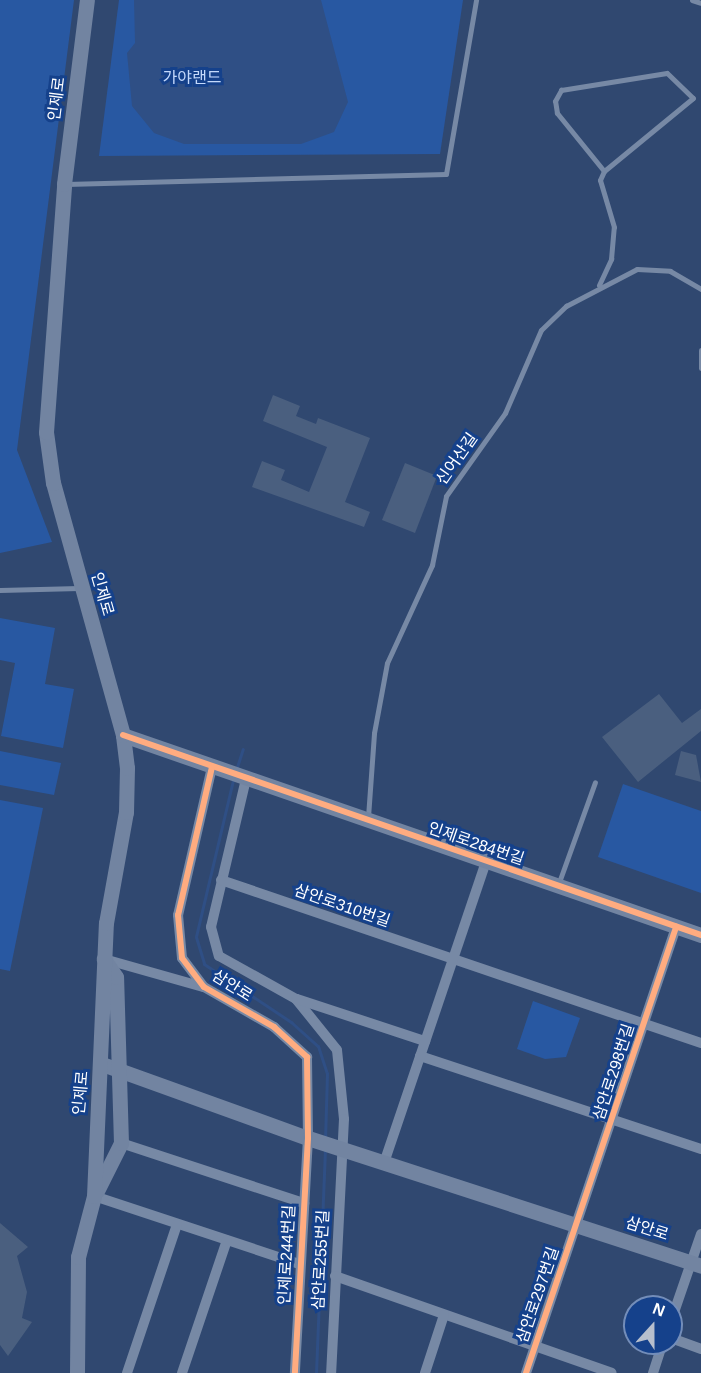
<!DOCTYPE html>
<meta charset="utf-8">
<style>
body{margin:0}
#map{position:relative;width:701px;height:1373px;overflow:hidden;background:#304870;font-family:Arial,"Noto Sans KR",sans-serif}
div>[style]{position:absolute}
.green>*{inset:0;background:#2858a2}
.water>*{inset:0;background:#2f4f85}
.stream>*{height:3px;margin:-1.5px;padding:0 1.5px;transform-origin:1.5px;border-radius:1.5px;background:#2f4f85}
.building>*{inset:0;background:#4a5f7f}
.lane>*{height:5px;margin:-2.5px;padding:0 2.5px;transform-origin:2.5px;border-radius:2.5px;background:#7789a5}
.street>*{height:10px;margin:-5px;padding:0 5px;transform-origin:5px;border-radius:5px;background:#7789a5}
.secondary>*{height:15px;margin:-7.5px;padding:0 7.5px;transform-origin:7.5px;border-radius:7.5px;background:#7284a1}
.cycleway>*{height:6px;margin:-3px;padding:0 3px;transform-origin:3px;border-radius:3px;background:#ffac80}
span{translate:-50% -50%;white-space:nowrap;text-align:center;line-height:1.15;-webkit-text-stroke:6px #15418b;paint-order:stroke}
.park-label{font-size:16px;color:#c4d9fb}
.street-label{font-size:16px;color:#fff}
.north{position:absolute;left:623px;top:1295px;width:60px;height:60px;box-sizing:border-box;background:#15418b;border:2px solid #738db9;border-radius:50%;rotate:21deg;font-size:16px;font-weight:700;line-height:24px;text-align:center;color:#fff}
.north::after{content:'';display:block;margin:auto;width:21px;height:27px;background:#b7bfcd;clip-path:polygon(50% 0,100% 100%,50% 72%,0 100%)}
</style>
<div id="map">
<div class="green">
<div style="clip-path:polygon(0 0,74px 0,17px 450px,52px 542px,0 553px)"></div>
<div style="clip-path:polygon(119px 0,463px 0,440px 154px,99px 156px)"></div>
<div style="clip-path:polygon(0 618px,55px 628px,45px 684px,74px 689px,63px 748px,1px 736px,15px 663px,0 660px)"></div>
<div style="clip-path:polygon(0 751px,61px 763px,54px 795px,0 785px)"></div>
<div style="clip-path:polygon(623px 784px,701px 811px,701px 893px,598px 857px)"></div>
<div style="clip-path:polygon(0 800px,43px 808px,10px 971px,0 969px)"></div>
<div style="clip-path:polygon(533px 1001px,580px 1018px,566px 1057px,545px 1059px,517px 1049px)"></div>
</div>
<div class="water">
<div style="clip-path:polygon(134px 0,321px 0,348px 102px,334px 132px,301px 144px,184px 144px,154px 133px,132px 106px,127px 53px,135px 43px)"></div>
</div>
<div class="stream">
<div style="left:236px;top:770px;width:22px;rotate:-72deg"></div>
<div style="left:233px;top:780px;width:161px;rotate:103.3deg"></div>
<div style="left:196px;top:937px;width:28px;rotate:73deg"></div>
<div style="left:204px;top:964px;width:105px;rotate:33.7deg"></div>
<div style="left:291px;top:1022px;width:36px;rotate:42deg"></div>
<div style="left:318px;top:1046px;width:28px;rotate:72deg"></div>
<div style="left:327px;top:1073px;width:66px;rotate:91.7deg"></div>
<div style="left:316px;top:1373px;width:225px;rotate:-87.7deg"></div>
</div>
<div class="building">
<div style="clip-path:polygon(273px 395px,300px 406px,296px 416px,316px 424px,318px 418px,370px 438px,345px 502px,370px 512px,364px 527px,252px 487px,262px 461px,285px 470px,281px 480px,309px 492px,327px 447px,263px 421px)"></div>
<div style="clip-path:polygon(405px 463px,437px 476px,415px 533px,382px 520px)"></div>
<div style="clip-path:polygon(659px 694px,682px 723px,701px 709px,701px 731px,638px 782px,602px 737px)"></div>
<div style="clip-path:polygon(681px 751px,696px 755px,701px 782px,675px 775px)"></div>
<div style="clip-path:polygon(0 1223px,28px 1247px,17px 1256px,27px 1292px,22px 1318px,32px 1322px,8px 1356px,0 1345px)"></div>
</div>
<div class="lane">
<div style="left:692px;top:0;width:9px;rotate:18deg"></div>
<div style="left:66px;top:184px;width:380px;rotate:-1.5deg"></div>
<div style="left:446px;top:174px;width:177px;rotate:-80.2deg"></div>
<div style="left:599px;top:285px;width:29px;rotate:-65deg"></div>
<div style="left:611px;top:259px;width:32px;rotate:-85deg"></div>
<div style="left:614px;top:227px;width:49px;rotate:-106.6deg"></div>
<div style="left:600px;top:180px;width:10px;rotate:-66deg"></div>
<div style="left:604px;top:171px;width:75px;rotate:-129deg"></div>
<div style="left:557px;top:113px;width:12px;rotate:-99deg"></div>
<div style="left:555px;top:101px;width:13px;rotate:-61deg"></div>
<div style="left:561px;top:90px;width:107px;rotate:-9.1deg"></div>
<div style="left:667px;top:73px;width:36px;rotate:44deg"></div>
<div style="left:693px;top:98px;width:115px;rotate:140.6deg"></div>
<div style="left:701px;top:350px;width:18px;rotate:90deg"></div>
<div style="left:0;top:590px;width:79px;rotate:-1.5deg"></div>
<div style="left:368px;top:817px;width:84px;rotate:-85.9deg"></div>
<div style="left:374px;top:733px;width:71px;rotate:-79.5deg"></div>
<div style="left:387px;top:663px;width:108px;rotate:-65.3deg"></div>
<div style="left:432px;top:565px;width:70px;rotate:-78.5deg"></div>
<div style="left:446px;top:496px;width:102px;rotate:-54.6deg"></div>
<div style="left:505px;top:413px;width:90px;rotate:-66.6deg"></div>
<div style="left:541px;top:330px;width:35px;rotate:-44deg"></div>
<div style="left:566px;top:306px;width:80px;rotate:-27.5deg"></div>
<div style="left:637px;top:269px;width:33px;rotate:3deg"></div>
<div style="left:670px;top:271px;width:36px;rotate:30deg"></div>
<div style="left:558px;top:885px;width:109px;rotate:-70.2deg"></div>
</div>
<div class="street">
<div style="left:212px;top:767px;width:152px;rotate:102.9deg"></div>
<div style="left:178px;top:915px;width:43px;rotate:84.7deg"></div>
<div style="left:182px;top:958px;width:36px;rotate:53deg"></div>
<div style="left:204px;top:987px;width:81px;rotate:29.7deg"></div>
<div style="left:274px;top:1027px;width:45px;rotate:42.3deg"></div>
<div style="left:307px;top:1057px;width:81px;rotate:89.3deg"></div>
<div style="left:308px;top:1138px;width:235px;rotate:93.2deg"></div>
<div style="left:246px;top:779px;width:152px;rotate:103.3deg"></div>
<div style="left:211px;top:927px;width:30px;rotate:75deg"></div>
<div style="left:219px;top:956px;width:88px;rotate:29.2deg"></div>
<div style="left:296px;top:999px;width:65px;rotate:51.2deg"></div>
<div style="left:337px;top:1050px;width:69px;rotate:84.2deg"></div>
<div style="left:344px;top:1119px;width:254px;rotate:92.9deg"></div>
<div style="left:221px;top:880px;width:507px;rotate:18.76deg"></div>
<div style="left:104px;top:959px;width:103px;rotate:15.8deg"></div>
<div style="left:297px;top:999px;width:135px;rotate:18.2deg"></div>
<div style="left:420px;top:1056px;width:296px;rotate:18.3deg"></div>
<div style="left:121px;top:1143px;width:193px;rotate:18.2deg"></div>
<div style="left:384px;top:1163px;width:319px;rotate:-71.3deg"></div>
<div style="left:94px;top:1196px;width:217px;rotate:18.3deg"></div>
<div style="left:335px;top:1276px;width:293px;rotate:19.3deg"></div>
<div style="left:671px;top:1321px;width:92px;rotate:-71deg"></div>
<div style="left:671px;top:1338px;width:32px;rotate:20deg"></div>
<div style="left:127px;top:1373px;width:157px;rotate:-71.4deg"></div>
<div style="left:182px;top:1373px;width:140px;rotate:-71.3deg"></div>
<div style="left:425px;top:1373px;width:61px;rotate:-71.9deg"></div>
<div style="left:526px;top:1373px;width:471px;rotate:-71.4deg"></div>
<div style="left:653px;top:1373px;width:32px;rotate:-72deg"></div>
</div>
<div class="secondary">
<div style="left:123px;top:735px;width:612px;rotate:19.09deg"></div>
<div style="left:102px;top:1064px;width:219px;rotate:19.8deg"></div>
<div style="left:308px;top:1138px;width:413px;rotate:18deg"></div>
<div style="left:97px;top:1191px;width:54px;rotate:-63.4deg"></div>
<div style="left:121px;top:1143px;width:166px;rotate:-91.7deg"></div>
<div style="left:116px;top:977px;width:22px;rotate:-124deg"></div>
<div style="left:77px;top:1373px;width:116px;rotate:-89.5deg"></div>
<div style="left:78px;top:1257px;width:63px;rotate:-75.3deg"></div>
<div style="left:94px;top:1196px;width:273px;rotate:-87.5deg"></div>
<div style="left:106px;top:923px;width:113px;rotate:-79.8deg"></div>
<div style="left:126px;top:812px;width:44px;rotate:-88.7deg"></div>
<div style="left:127px;top:768px;width:33px;rotate:-97deg"></div>
<div style="left:123px;top:735px;width:262px;rotate:-105.5deg"></div>
<div style="left:53px;top:483px;width:51px;rotate:-97.8deg"></div>
<div style="left:46px;top:432px;width:249px;rotate:-85.8deg"></div>
<div style="left:64px;top:184px;width:185px;rotate:-82.9deg"></div>
</div>
<div class="cycleway">
<div style="left:123px;top:735px;width:612px;rotate:19.09deg"></div>
<div style="left:212px;top:767px;width:152px;rotate:102.9deg"></div>
<div style="left:178px;top:915px;width:43px;rotate:84.7deg"></div>
<div style="left:182px;top:958px;width:36px;rotate:53deg"></div>
<div style="left:204px;top:987px;width:81px;rotate:29.7deg"></div>
<div style="left:274px;top:1027px;width:45px;rotate:42.3deg"></div>
<div style="left:307px;top:1057px;width:81px;rotate:89.3deg"></div>
<div style="left:308px;top:1138px;width:235px;rotate:93.2deg"></div>
<div style="left:526px;top:1373px;width:471px;rotate:-71.4deg"></div>
</div>
<div class="park-label">
<span style="left:192px;top:78px">가야랜드</span>
</div>
<div class="street-label">
<span style="left:57px;top:99px;rotate:-83deg">인제로</span>
<span style="left:457px;top:459px;rotate:-55deg">신어산길</span>
<span style="left:102px;top:594px;rotate:74deg">인제로</span>
<span style="left:476px;top:844px;rotate:19deg">인제로284번길</span>
<span style="left:342px;top:906px;rotate:19deg">삼안로310번길</span>
<span style="left:232px;top:986px;rotate:32deg">삼안로</span>
<span style="left:614px;top:1072px;rotate:-72deg">삼안로298번길</span>
<span style="left:81px;top:1093px;rotate:-85deg">인제로</span>
<span style="left:647px;top:1229px;rotate:18deg">삼안로</span>
<span style="left:287px;top:1255px;rotate:-87deg">인제로244번길</span>
<span style="left:321px;top:1260px;rotate:-87deg">삼안로255번길</span>
<span style="left:538px;top:1295px;rotate:-71deg">삼안로297번길</span>
</div>
<div class="north">N</div>
</div>
